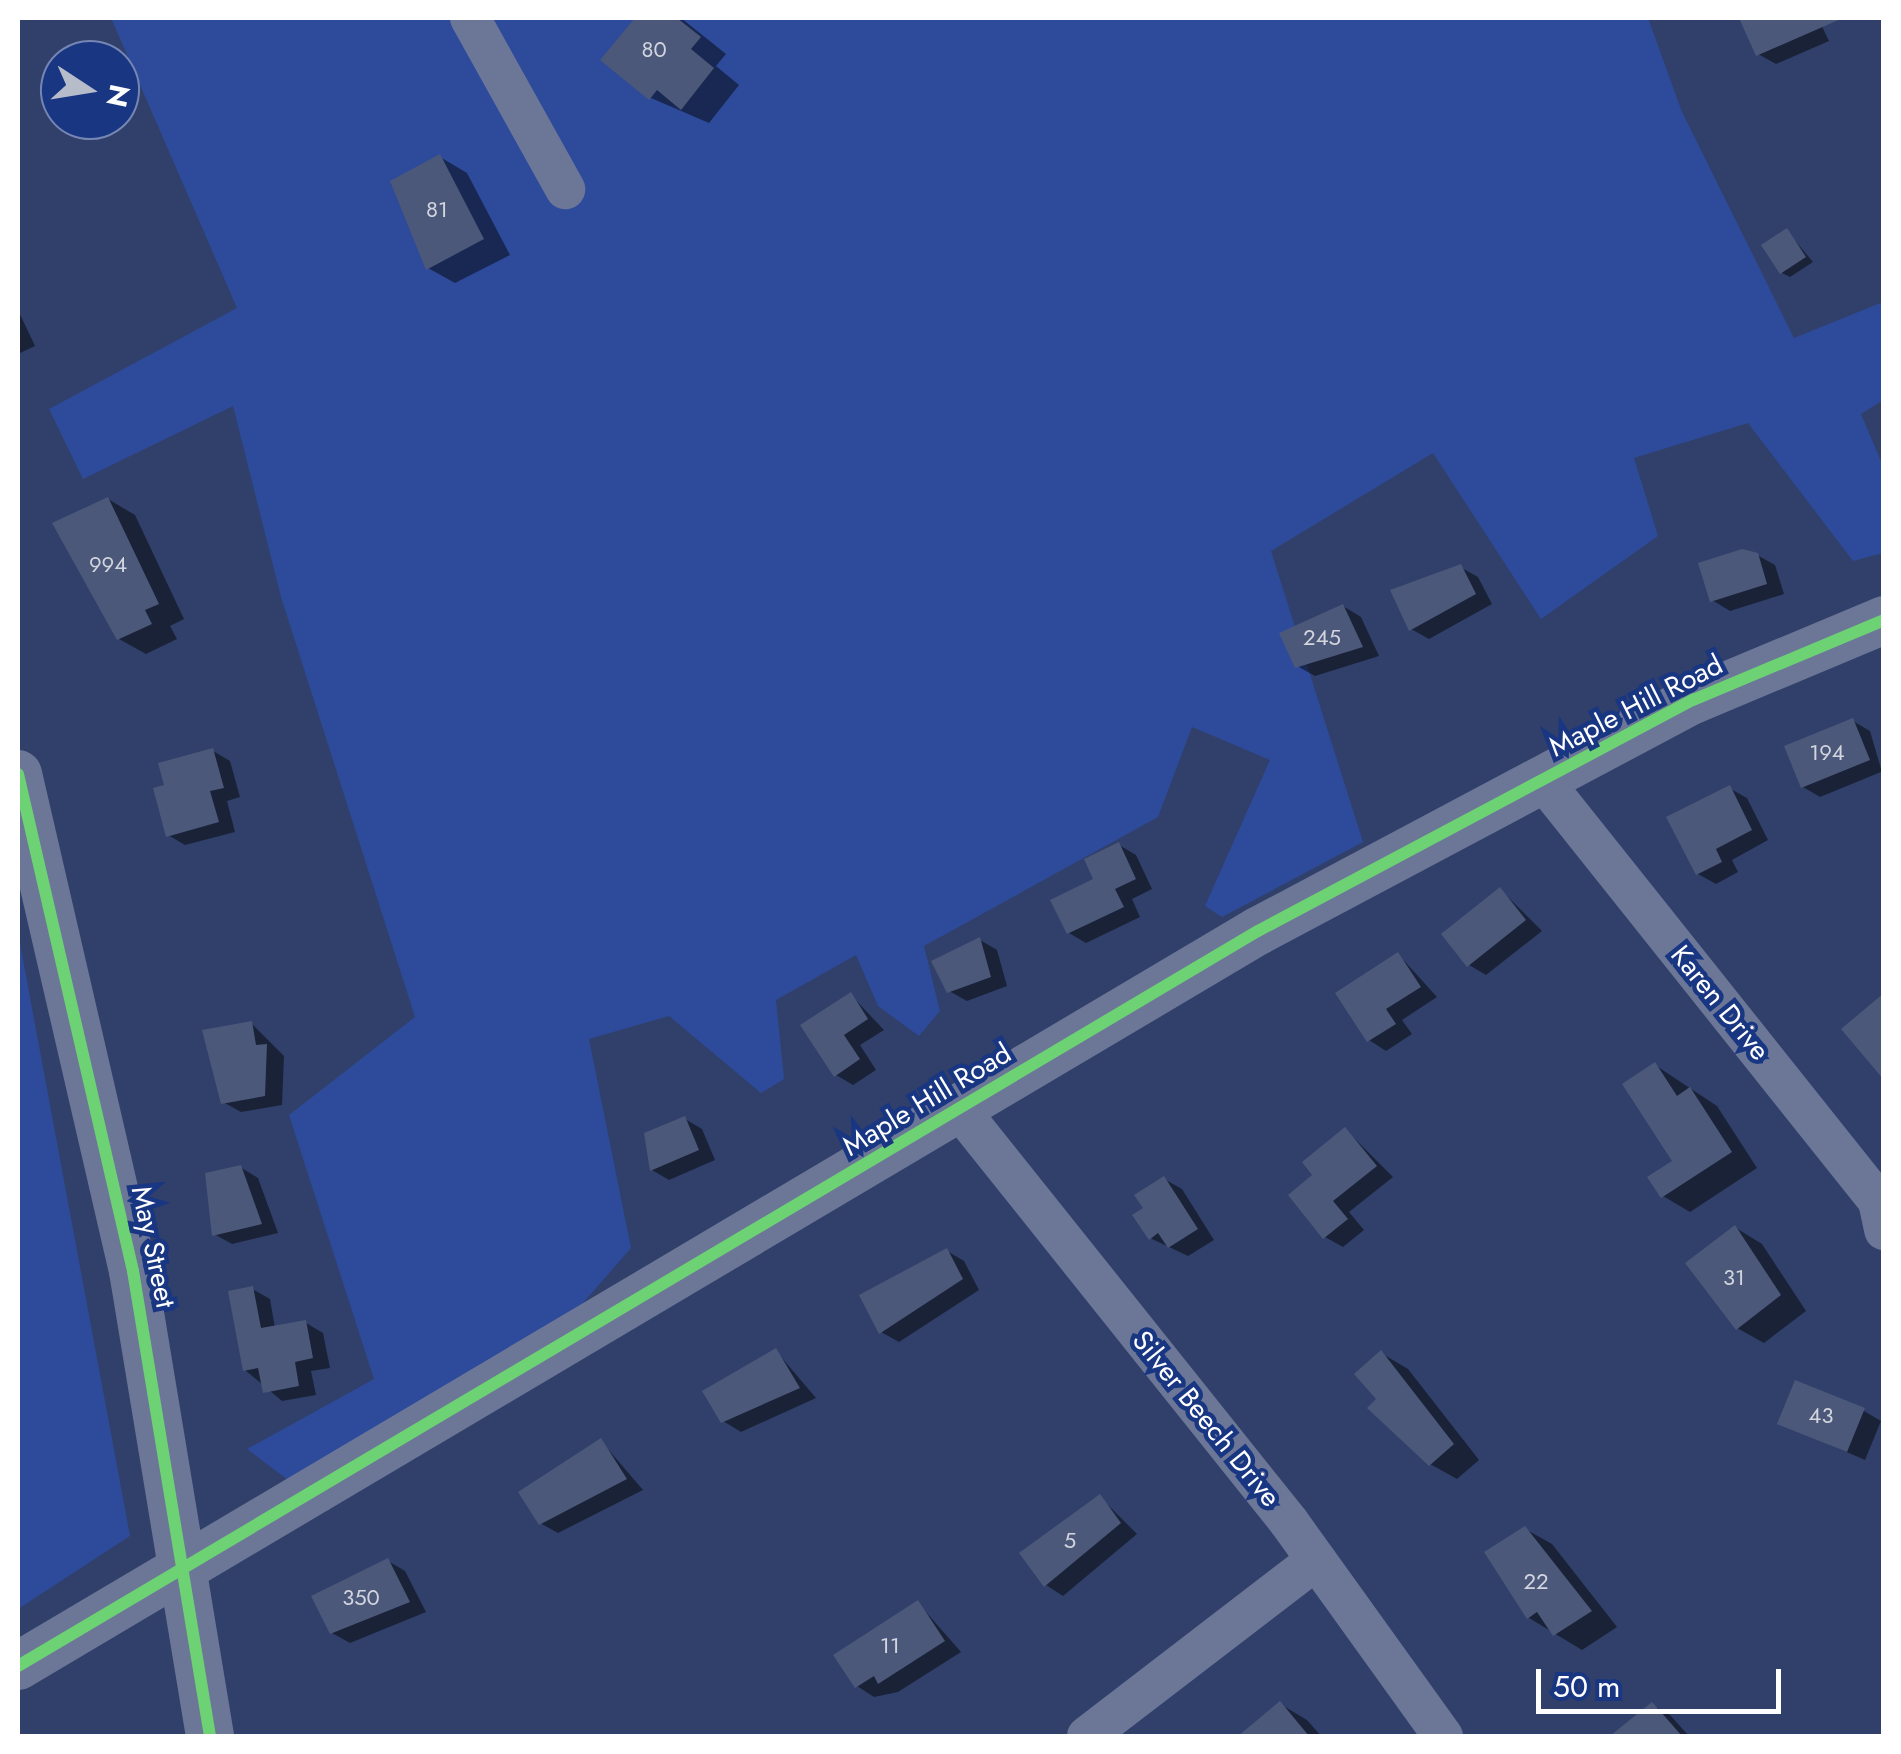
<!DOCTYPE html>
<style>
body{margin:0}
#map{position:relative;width:1901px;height:1754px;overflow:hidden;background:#31406a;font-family:Jost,sans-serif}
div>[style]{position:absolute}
.green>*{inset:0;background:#2d4b9a}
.shadow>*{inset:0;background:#0007}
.building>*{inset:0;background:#4b587a}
.minor>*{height:40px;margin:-20px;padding:0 20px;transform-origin:20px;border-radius:20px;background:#6c7798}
.tertiary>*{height:48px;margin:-24px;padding:0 24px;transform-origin:24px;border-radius:24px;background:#6c7798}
.cycleway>*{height:12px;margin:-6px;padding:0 6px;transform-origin:6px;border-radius:6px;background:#6cd273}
span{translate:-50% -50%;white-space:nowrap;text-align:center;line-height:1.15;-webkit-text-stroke:9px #193682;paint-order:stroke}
.number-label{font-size:22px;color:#d2d5de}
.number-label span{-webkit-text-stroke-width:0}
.street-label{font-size:28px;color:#fff}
.frame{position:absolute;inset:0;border:20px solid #fff;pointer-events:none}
.north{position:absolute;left:40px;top:40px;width:100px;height:100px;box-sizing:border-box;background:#193682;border:2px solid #7586b4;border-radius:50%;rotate:102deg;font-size:28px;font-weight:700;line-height:40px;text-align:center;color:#fff}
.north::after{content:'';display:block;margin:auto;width:35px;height:45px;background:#b7bccb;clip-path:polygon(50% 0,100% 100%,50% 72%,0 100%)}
.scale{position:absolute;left:1536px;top:1669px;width:245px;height:45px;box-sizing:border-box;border:5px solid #fff;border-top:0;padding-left:12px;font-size:30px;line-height:35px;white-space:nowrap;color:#fff;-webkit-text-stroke:8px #193682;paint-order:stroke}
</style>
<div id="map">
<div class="green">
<div style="clip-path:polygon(111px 18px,1648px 18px,1682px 112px,1794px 338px,1883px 302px,1883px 400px,1861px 414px,1883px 466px,1883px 553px,1853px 561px,1748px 423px,1634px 458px,1658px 536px,1541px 619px,1433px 453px,1271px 551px,1363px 842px,1222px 917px,1205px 906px,1270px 760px,1192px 727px,1158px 817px,924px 946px,940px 1011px,919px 1036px,878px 1006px,856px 955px,776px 1000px,784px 1079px,761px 1093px,669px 1016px,589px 1039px,631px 1248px,582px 1304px,288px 1480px,247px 1449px,374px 1379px,289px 1115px,415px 1017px,281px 597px,233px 406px,83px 479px,49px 409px,237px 308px)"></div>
<div style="clip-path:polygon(18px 933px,130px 1536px,18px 1609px)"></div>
</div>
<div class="shadow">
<div style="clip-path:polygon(638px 18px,681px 18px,726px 54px,716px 66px,739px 85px,709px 123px,651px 98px,604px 59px)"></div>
<div style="clip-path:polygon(1742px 18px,1818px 18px,1829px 41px,1776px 64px,1758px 54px)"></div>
<div style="clip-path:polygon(440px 157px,467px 173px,510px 255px,455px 283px,428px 268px)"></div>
<div style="clip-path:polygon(1787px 231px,1813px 262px,1790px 277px,1782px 273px)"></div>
<div style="clip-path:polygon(18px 310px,35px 346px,18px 354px)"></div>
<div style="clip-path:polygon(108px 499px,135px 515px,184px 619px,170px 626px,177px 639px,146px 654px,119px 639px)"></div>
<div style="clip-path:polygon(1757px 555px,1775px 565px,1784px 594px,1730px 611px,1712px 600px)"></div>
<div style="clip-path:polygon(1460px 567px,1478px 577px,1492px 604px,1429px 639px,1411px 629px)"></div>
<div style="clip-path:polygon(1343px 606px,1361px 617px,1379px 656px,1315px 676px,1297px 666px)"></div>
<div style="clip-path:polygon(1853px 721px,1870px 731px,1884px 779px,1881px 772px,1820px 797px,1803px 787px)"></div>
<div style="clip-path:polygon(213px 751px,230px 761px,240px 797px,227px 801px,235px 832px,185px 845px,168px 835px,167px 787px)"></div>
<div style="clip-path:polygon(1729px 788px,1747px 798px,1768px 840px,1732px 860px,1738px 872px,1716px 884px,1698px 874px)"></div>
<div style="clip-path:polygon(1119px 845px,1136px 855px,1152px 889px,1132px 899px,1140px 917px,1086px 943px,1069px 933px)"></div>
<div style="clip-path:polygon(1501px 890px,1542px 931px,1486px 975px,1469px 965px)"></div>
<div style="clip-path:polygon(980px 940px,997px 950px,1007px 986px,967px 1001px,949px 991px)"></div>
<div style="clip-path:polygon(1398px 954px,1437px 997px,1402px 1020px,1412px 1034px,1386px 1051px,1369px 1040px)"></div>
<div style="clip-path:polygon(851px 995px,884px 1030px,860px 1045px,876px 1070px,853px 1085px,836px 1075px)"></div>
<div style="clip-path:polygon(252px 1024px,284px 1056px,282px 1105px,241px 1112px,223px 1102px)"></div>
<div style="clip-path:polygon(1655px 1065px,1717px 1106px,1757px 1168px,1690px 1212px,1663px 1196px,1675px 1162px)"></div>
<div style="clip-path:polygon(685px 1119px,702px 1129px,715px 1160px,669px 1180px,652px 1170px)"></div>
<div style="clip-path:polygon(1346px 1130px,1393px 1177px,1349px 1212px,1364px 1230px,1343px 1247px,1325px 1237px,1316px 1176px)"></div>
<div style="clip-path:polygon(240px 1167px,258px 1178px,278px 1233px,232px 1244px,214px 1234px)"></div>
<div style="clip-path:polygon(1164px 1179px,1182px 1189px,1214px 1240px,1188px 1256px,1150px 1238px,1146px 1209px)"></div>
<div style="clip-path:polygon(1736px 1228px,1762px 1244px,1806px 1311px,1764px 1343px,1737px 1328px)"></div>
<div style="clip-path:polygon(947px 1251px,964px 1261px,979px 1290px,899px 1342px,881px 1332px)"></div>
<div style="clip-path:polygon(252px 1289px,270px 1299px,275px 1328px,306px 1323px,323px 1333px,330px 1368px,311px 1371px,316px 1395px,282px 1401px,245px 1370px)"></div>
<div style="clip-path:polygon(776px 1351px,816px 1398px,741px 1432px,723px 1421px)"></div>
<div style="clip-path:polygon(1381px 1353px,1408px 1369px,1479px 1460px,1457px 1479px,1430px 1464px,1379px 1400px)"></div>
<div style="clip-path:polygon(1864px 1411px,1881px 1421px,1865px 1460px,1780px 1423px)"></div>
<div style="clip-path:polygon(601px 1441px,643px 1490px,558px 1533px,540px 1523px)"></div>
<div style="clip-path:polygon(1100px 1497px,1137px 1534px,1063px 1596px,1046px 1585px)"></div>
<div style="clip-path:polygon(1525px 1529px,1552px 1544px,1617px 1627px,1582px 1650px,1529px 1618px)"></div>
<div style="clip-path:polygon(388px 1561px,405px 1571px,426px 1612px,350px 1643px,332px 1633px)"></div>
<div style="clip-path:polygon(918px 1603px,961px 1652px,898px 1692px,874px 1697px,857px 1686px)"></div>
<div style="clip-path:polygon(1280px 1704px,1307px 1720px,1321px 1736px,1249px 1736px)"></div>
<div style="clip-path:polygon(1652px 1705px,1670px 1715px,1689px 1736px,1620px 1736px)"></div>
</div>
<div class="building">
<div style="clip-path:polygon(635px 18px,677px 18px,701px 37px,691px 49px,714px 68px,681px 110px,657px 90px,649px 100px,600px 60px)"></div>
<div style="clip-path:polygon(1739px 18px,1843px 18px,1756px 56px)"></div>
<div style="clip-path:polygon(440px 154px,484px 239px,426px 270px,390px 181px)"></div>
<div style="clip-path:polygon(1787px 228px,1806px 257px,1780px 274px,1761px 245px)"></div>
<div style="clip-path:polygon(108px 497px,159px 604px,145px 610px,152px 624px,117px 640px,52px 523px)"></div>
<div style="clip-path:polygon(1742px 549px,1758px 553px,1767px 584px,1710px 602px,1698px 563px)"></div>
<div style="clip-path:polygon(1461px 564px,1476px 594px,1409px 631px,1390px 590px)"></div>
<div style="clip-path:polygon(1343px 604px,1363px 647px,1295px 668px,1279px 633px)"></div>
<div style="clip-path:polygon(1853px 718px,1870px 760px,1801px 788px,1784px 746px)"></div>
<div style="clip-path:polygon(213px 748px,224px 788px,210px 791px,219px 822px,166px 837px,153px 788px,164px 785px,158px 763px)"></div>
<div style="clip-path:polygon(1730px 785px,1752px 830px,1716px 849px,1722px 862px,1696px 875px,1666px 817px)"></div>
<div style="clip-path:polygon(1119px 842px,1136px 879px,1115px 889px,1124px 907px,1067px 934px,1050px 900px,1093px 879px,1084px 859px)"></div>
<div style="clip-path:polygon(1500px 887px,1526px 920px,1467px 967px,1441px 934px)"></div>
<div style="clip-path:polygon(980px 937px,991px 977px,947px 993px,931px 961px)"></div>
<div style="clip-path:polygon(1398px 952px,1421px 987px,1386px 1009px,1396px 1024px,1367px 1042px,1335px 993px)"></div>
<div style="clip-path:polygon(851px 992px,868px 1019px,844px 1035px,860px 1059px,834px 1077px,800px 1025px)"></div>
<div style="clip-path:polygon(1884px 993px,1884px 1080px,1841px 1029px)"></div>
<div style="clip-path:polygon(252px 1021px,256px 1045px,267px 1044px,265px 1096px,221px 1104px,202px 1030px)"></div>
<div style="clip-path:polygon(1655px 1062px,1677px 1096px,1690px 1087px,1732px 1152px,1661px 1198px,1647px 1177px,1672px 1161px,1622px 1084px)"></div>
<div style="clip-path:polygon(685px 1116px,699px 1150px,650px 1171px,644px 1133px)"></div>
<div style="clip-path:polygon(1345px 1127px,1377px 1166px,1333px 1201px,1348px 1219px,1323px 1239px,1288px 1195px,1312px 1175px,1302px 1162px)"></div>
<div style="clip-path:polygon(241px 1165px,262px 1224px,212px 1236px,205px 1173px)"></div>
<div style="clip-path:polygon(1164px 1176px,1198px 1229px,1168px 1248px,1158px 1233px,1149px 1240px,1132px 1215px,1143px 1208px,1134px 1195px)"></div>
<div style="clip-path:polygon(1735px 1225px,1781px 1295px,1736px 1330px,1685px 1263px)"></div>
<div style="clip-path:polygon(947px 1248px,963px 1279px,879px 1334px,859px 1295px)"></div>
<div style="clip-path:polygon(253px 1286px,261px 1328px,306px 1320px,313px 1358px,295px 1362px,299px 1386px,263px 1393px,258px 1368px,243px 1371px,228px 1291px)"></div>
<div style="clip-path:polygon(776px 1348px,800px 1388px,721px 1423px,702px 1391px)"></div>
<div style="clip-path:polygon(1381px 1350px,1454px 1444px,1429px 1466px,1367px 1408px,1376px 1399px,1354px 1374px)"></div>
<div style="clip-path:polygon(1795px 1380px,1865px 1408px,1847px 1452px,1777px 1424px)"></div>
<div style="clip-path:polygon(601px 1438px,627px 1479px,539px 1525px,518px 1492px)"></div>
<div style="clip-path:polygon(1100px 1494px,1121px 1523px,1044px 1587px,1019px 1553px)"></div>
<div style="clip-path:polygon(1525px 1526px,1592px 1611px,1553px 1636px,1537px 1612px,1527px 1619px,1484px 1552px)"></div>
<div style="clip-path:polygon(388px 1558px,410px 1602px,330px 1634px,311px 1596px)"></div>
<div style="clip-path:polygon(918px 1600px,945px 1641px,878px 1684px,874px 1676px,855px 1688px,833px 1655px)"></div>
<div style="clip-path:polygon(1280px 1701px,1309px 1736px,1238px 1736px)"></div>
<div style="clip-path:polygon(1652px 1702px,1682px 1736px,1610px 1736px)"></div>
</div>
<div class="minor">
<div style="left:470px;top:18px;width:196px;rotate:60.9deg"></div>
<div style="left:1544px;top:782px;width:536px;rotate:51.44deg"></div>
<div style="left:1878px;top:1201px;width:30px;rotate:78deg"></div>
<div style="left:959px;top:1109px;width:529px;rotate:51.37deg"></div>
<div style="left:1289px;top:1522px;width:264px;rotate:54.3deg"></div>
<div style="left:1087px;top:1736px;width:289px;rotate:-37.5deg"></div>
</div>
<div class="tertiary">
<div style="left:18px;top:774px;width:510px;rotate:76.97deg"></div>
<div style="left:133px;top:1271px;width:471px;rotate:80.6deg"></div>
<div style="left:18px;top:1666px;width:1441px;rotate:-30.66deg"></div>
<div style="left:1258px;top:931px;width:493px;rotate:-28deg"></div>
<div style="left:1693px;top:700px;width:207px;rotate:-22.7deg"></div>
</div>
<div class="cycleway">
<div style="left:18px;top:774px;width:510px;rotate:76.97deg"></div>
<div style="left:133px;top:1271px;width:471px;rotate:80.6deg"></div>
<div style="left:18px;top:1666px;width:1441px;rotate:-30.66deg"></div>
<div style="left:1258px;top:931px;width:493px;rotate:-28deg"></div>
<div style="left:1693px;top:700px;width:207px;rotate:-22.7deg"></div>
</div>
<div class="number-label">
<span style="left:654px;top:50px">80</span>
<span style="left:437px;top:210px">81</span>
<span style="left:108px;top:565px">994</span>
<span style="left:1322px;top:638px">245</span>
<span style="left:1827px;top:753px">194</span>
<span style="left:1734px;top:1278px">31</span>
<span style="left:1821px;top:1416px">43</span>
<span style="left:1070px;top:1541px">5</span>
<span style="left:1536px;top:1582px">22</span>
<span style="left:361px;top:1598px">350</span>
<span style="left:890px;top:1646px">11</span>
</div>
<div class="street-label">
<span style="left:1636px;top:706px;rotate:-27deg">Maple Hill Road</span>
<span style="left:1720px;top:1003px;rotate:51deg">Karen Drive</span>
<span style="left:927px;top:1100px;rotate:-31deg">Maple Hill Road</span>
<span style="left:153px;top:1247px;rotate:78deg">May Street</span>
<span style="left:1206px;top:1419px;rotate:51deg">Silver Beech Drive</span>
</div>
<div class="frame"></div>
<div class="north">N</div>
<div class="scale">50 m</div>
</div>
